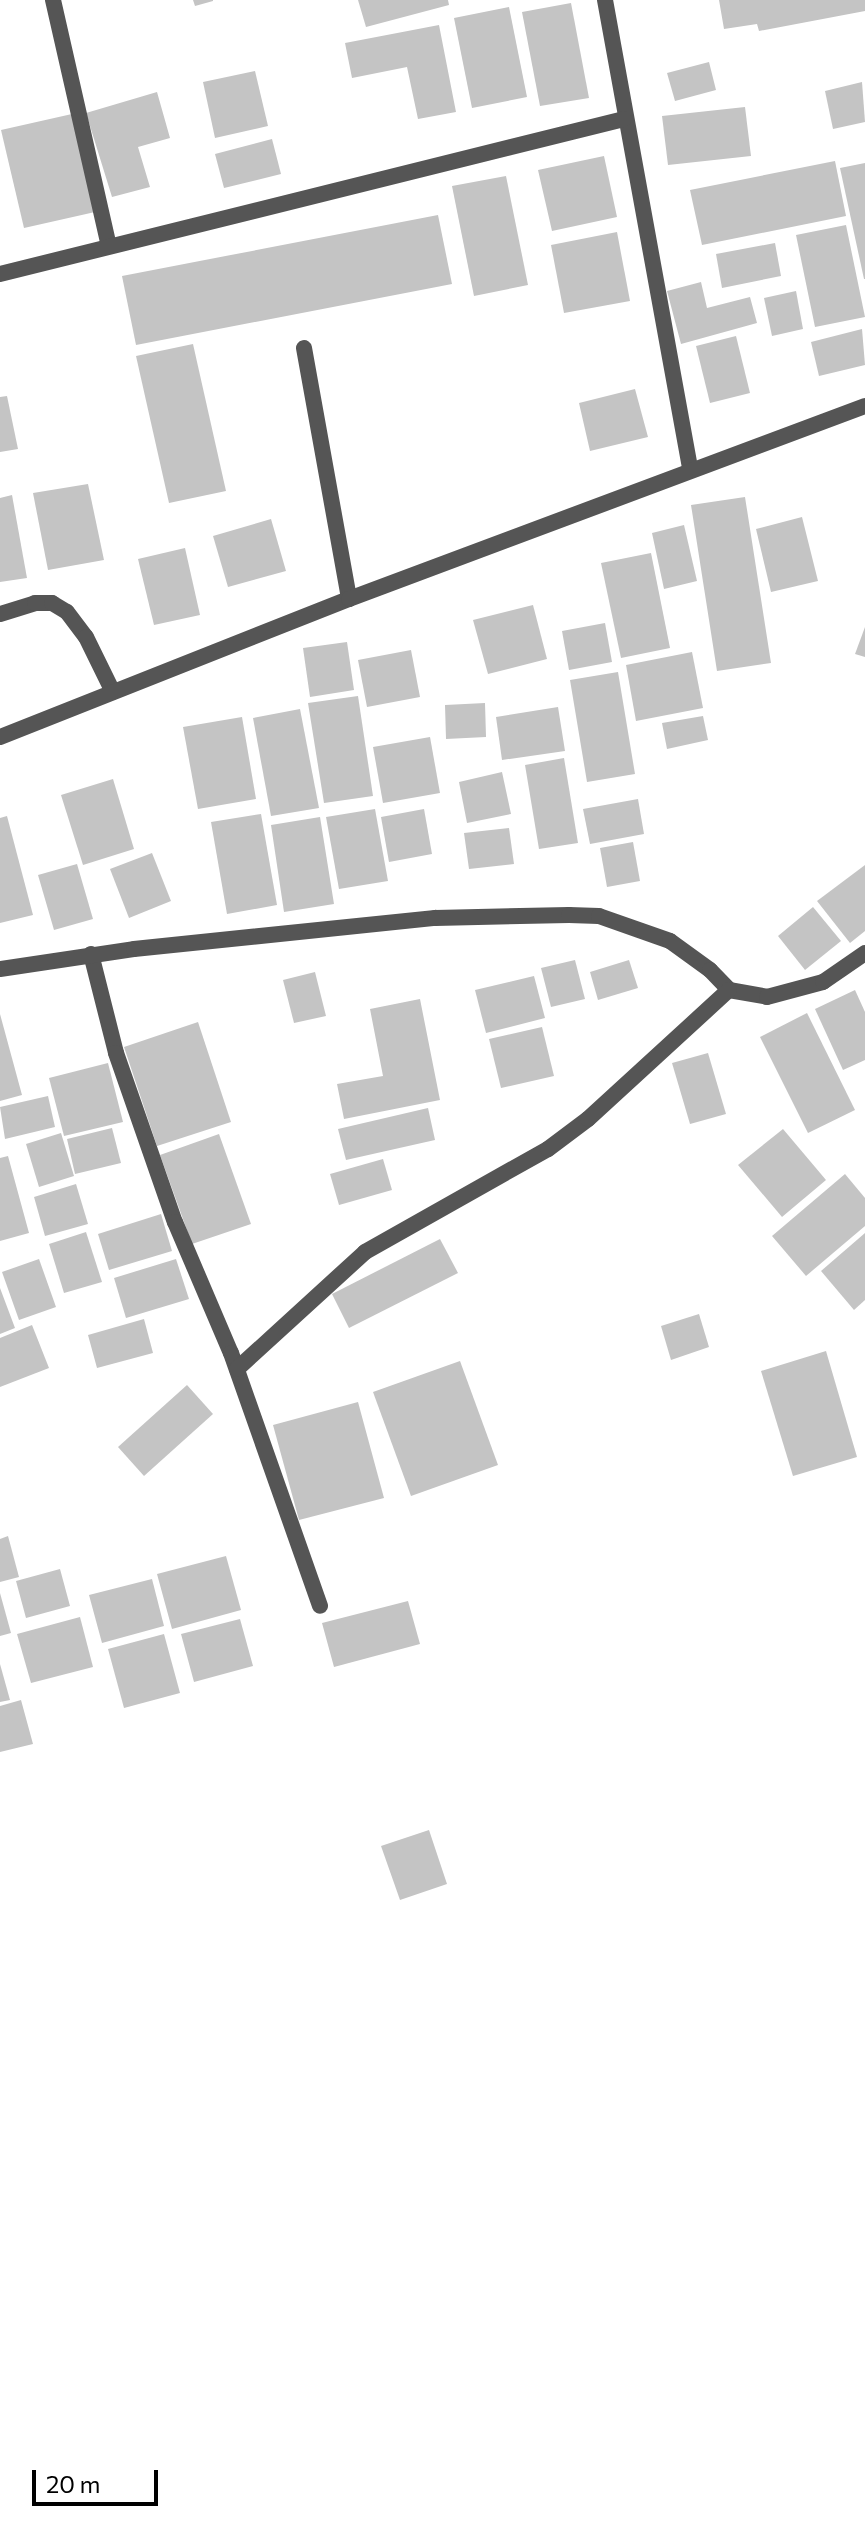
<!DOCTYPE html>
<style>
body{margin:0}
#map{position:relative;width:865px;height:2538px;overflow:hidden;background:#fff;font-family:Commissioner,sans-serif}
div>[style]{position:absolute}
.building>*{inset:0;background:#c4c4c4}
.minor>*{height:16px;margin:-8px;padding:0 8px;transform-origin:8px;border-radius:8px;background:#555}
span{translate:-50% -50%;white-space:nowrap;text-align:center;line-height:1.15;-webkit-text-stroke:7px #fff;paint-order:stroke}
.scale{position:absolute;left:32px;top:2470px;width:126px;height:36px;box-sizing:border-box;border:4px solid #000;border-top:0;padding-left:10px;font-size:24px;line-height:28px;white-space:nowrap;color:#000;-webkit-text-stroke:6px #fff;paint-order:stroke}
</style>
<div id="map">
<div class="building">
<div style="clip-path:polygon(193px 0,213px 0,213px 1px,195px 6px)"></div>
<div style="clip-path:polygon(358px 0,448px 0,449px 5px,366px 27px)"></div>
<div style="clip-path:polygon(719px 0,865px 0,865px 11px,759px 31px,757px 24px,724px 29px)"></div>
<div style="clip-path:polygon(571px 3px,589px 98px,540px 106px,522px 12px)"></div>
<div style="clip-path:polygon(509px 7px,527px 97px,472px 108px,454px 18px)"></div>
<div style="clip-path:polygon(439px 25px,456px 112px,418px 119px,407px 67px,352px 78px,345px 43px)"></div>
<div style="clip-path:polygon(709px 62px,716px 90px,675px 101px,667px 73px)"></div>
<div style="clip-path:polygon(255px 71px,268px 126px,215px 138px,203px 82px)"></div>
<div style="clip-path:polygon(862px 82px,865px 122px,833px 129px,825px 91px)"></div>
<div style="clip-path:polygon(157px 92px,170px 138px,138px 147px,150px 187px,112px 197px,86px 113px)"></div>
<div style="clip-path:polygon(745px 107px,751px 156px,668px 165px,662px 116px)"></div>
<div style="clip-path:polygon(72px 114px,95px 212px,24px 228px,1px 130px)"></div>
<div style="clip-path:polygon(272px 139px,281px 174px,224px 188px,215px 154px)"></div>
<div style="clip-path:polygon(604px 156px,617px 217px,552px 231px,538px 170px)"></div>
<div style="clip-path:polygon(835px 161px,846px 216px,702px 245px,690px 190px)"></div>
<div style="clip-path:polygon(865px 163px,865px 279px,864px 279px,840px 168px)"></div>
<div style="clip-path:polygon(506px 176px,528px 285px,474px 296px,452px 186px)"></div>
<div style="clip-path:polygon(438px 215px,452px 284px,136px 345px,122px 276px)"></div>
<div style="clip-path:polygon(846px 225px,865px 317px,815px 327px,796px 235px)"></div>
<div style="clip-path:polygon(617px 232px,630px 301px,564px 313px,551px 245px)"></div>
<div style="clip-path:polygon(775px 243px,781px 276px,722px 288px,716px 254px)"></div>
<div style="clip-path:polygon(701px 282px,707px 308px,750px 297px,757px 323px,681px 344px,667px 291px)"></div>
<div style="clip-path:polygon(796px 291px,803px 329px,772px 336px,764px 298px)"></div>
<div style="clip-path:polygon(862px 329px,865px 365px,819px 376px,811px 342px)"></div>
<div style="clip-path:polygon(736px 336px,750px 393px,710px 403px,696px 346px)"></div>
<div style="clip-path:polygon(193px 344px,226px 491px,169px 503px,136px 356px)"></div>
<div style="clip-path:polygon(635px 389px,648px 437px,590px 451px,579px 403px)"></div>
<div style="clip-path:polygon(7px 396px,18px 449px,0 452px,0 397px)"></div>
<div style="clip-path:polygon(88px 484px,104px 560px,48px 570px,33px 493px)"></div>
<div style="clip-path:polygon(12px 495px,27px 578px,0 582px,0 498px)"></div>
<div style="clip-path:polygon(745px 497px,771px 663px,717px 671px,691px 505px)"></div>
<div style="clip-path:polygon(802px 517px,818px 581px,771px 592px,756px 529px)"></div>
<div style="clip-path:polygon(271px 519px,286px 571px,228px 587px,213px 536px)"></div>
<div style="clip-path:polygon(684px 525px,697px 581px,664px 589px,652px 533px)"></div>
<div style="clip-path:polygon(185px 548px,200px 615px,154px 625px,138px 559px)"></div>
<div style="clip-path:polygon(651px 553px,670px 648px,621px 658px,601px 563px)"></div>
<div style="clip-path:polygon(533px 605px,547px 659px,488px 674px,473px 620px)"></div>
<div style="clip-path:polygon(605px 623px,612px 662px,569px 670px,562px 631px)"></div>
<div style="clip-path:polygon(865px 627px,865px 657px,855px 654px)"></div>
<div style="clip-path:polygon(347px 642px,354px 690px,310px 697px,303px 648px)"></div>
<div style="clip-path:polygon(411px 650px,420px 697px,367px 707px,358px 660px)"></div>
<div style="clip-path:polygon(692px 652px,703px 708px,636px 721px,626px 665px)"></div>
<div style="clip-path:polygon(618px 672px,635px 774px,587px 782px,570px 680px)"></div>
<div style="clip-path:polygon(358px 696px,373px 796px,324px 803px,308px 703px)"></div>
<div style="clip-path:polygon(485px 703px,486px 737px,446px 739px,445px 705px)"></div>
<div style="clip-path:polygon(558px 707px,565px 751px,502px 760px,496px 717px)"></div>
<div style="clip-path:polygon(300px 709px,319px 808px,271px 816px,253px 718px)"></div>
<div style="clip-path:polygon(703px 716px,708px 740px,667px 749px,662px 723px)"></div>
<div style="clip-path:polygon(242px 717px,256px 799px,198px 809px,183px 727px)"></div>
<div style="clip-path:polygon(430px 737px,440px 793px,383px 803px,373px 747px)"></div>
<div style="clip-path:polygon(564px 758px,578px 843px,539px 849px,525px 765px)"></div>
<div style="clip-path:polygon(502px 772px,511px 814px,467px 823px,459px 782px)"></div>
<div style="clip-path:polygon(113px 779px,134px 849px,83px 865px,61px 795px)"></div>
<div style="clip-path:polygon(638px 799px,644px 834px,590px 844px,583px 809px)"></div>
<div style="clip-path:polygon(375px 809px,388px 881px,339px 889px,326px 817px)"></div>
<div style="clip-path:polygon(424px 809px,432px 854px,389px 862px,381px 817px)"></div>
<div style="clip-path:polygon(261px 814px,277px 905px,227px 914px,211px 822px)"></div>
<div style="clip-path:polygon(7px 816px,33px 915px,0 923px,0 818px)"></div>
<div style="clip-path:polygon(320px 817px,334px 904px,284px 912px,271px 825px)"></div>
<div style="clip-path:polygon(509px 828px,514px 864px,469px 869px,464px 833px)"></div>
<div style="clip-path:polygon(633px 842px,640px 881px,607px 887px,600px 848px)"></div>
<div style="clip-path:polygon(152px 853px,171px 901px,129px 918px,110px 869px)"></div>
<div style="clip-path:polygon(77px 864px,93px 919px,54px 930px,38px 875px)"></div>
<div style="clip-path:polygon(865px 865px,865px 931px,850px 943px,817px 901px)"></div>
<div style="clip-path:polygon(813px 907px,841px 941px,805px 970px,778px 936px)"></div>
<div style="clip-path:polygon(575px 960px,585px 999px,551px 1007px,541px 968px)"></div>
<div style="clip-path:polygon(629px 960px,638px 988px,598px 1000px,590px 972px)"></div>
<div style="clip-path:polygon(315px 972px,326px 1016px,294px 1023px,283px 980px)"></div>
<div style="clip-path:polygon(534px 976px,545px 1018px,486px 1033px,475px 990px)"></div>
<div style="clip-path:polygon(855px 990px,865px 1012px,865px 1060px,843px 1070px,815px 1009px)"></div>
<div style="clip-path:polygon(420px 999px,440px 1100px,344px 1119px,337px 1084px,383px 1076px,370px 1009px)"></div>
<div style="clip-path:polygon(807px 1013px,855px 1110px,808px 1133px,760px 1037px)"></div>
<div style="clip-path:polygon(0 1014px,22px 1095px,0 1101px)"></div>
<div style="clip-path:polygon(198px 1022px,231px 1122px,157px 1146px,124px 1047px)"></div>
<div style="clip-path:polygon(542px 1027px,554px 1076px,501px 1088px,489px 1039px)"></div>
<div style="clip-path:polygon(708px 1053px,726px 1114px,690px 1124px,672px 1063px)"></div>
<div style="clip-path:polygon(108px 1063px,123px 1122px,64px 1136px,49px 1078px)"></div>
<div style="clip-path:polygon(48px 1096px,55px 1127px,5px 1139px,0 1107px)"></div>
<div style="clip-path:polygon(428px 1108px,435px 1140px,346px 1160px,338px 1129px)"></div>
<div style="clip-path:polygon(112px 1128px,121px 1163px,75px 1174px,67px 1139px)"></div>
<div style="clip-path:polygon(783px 1129px,826px 1180px,782px 1217px,738px 1165px)"></div>
<div style="clip-path:polygon(61px 1133px,74px 1176px,39px 1187px,26px 1144px)"></div>
<div style="clip-path:polygon(219px 1134px,251px 1224px,192px 1244px,160px 1155px)"></div>
<div style="clip-path:polygon(8px 1156px,29px 1233px,0 1241px,0 1158px)"></div>
<div style="clip-path:polygon(383px 1159px,392px 1190px,339px 1205px,330px 1174px)"></div>
<div style="clip-path:polygon(845px 1174px,865px 1198px,865px 1226px,806px 1276px,772px 1236px)"></div>
<div style="clip-path:polygon(76px 1184px,88px 1224px,45px 1236px,34px 1197px)"></div>
<div style="clip-path:polygon(161px 1214px,172px 1251px,109px 1270px,98px 1234px)"></div>
<div style="clip-path:polygon(86px 1232px,102px 1282px,64px 1293px,49px 1244px)"></div>
<div style="clip-path:polygon(865px 1233px,865px 1300px,854px 1310px,821px 1271px)"></div>
<div style="clip-path:polygon(440px 1239px,458px 1273px,349px 1328px,332px 1294px)"></div>
<div style="clip-path:polygon(39px 1259px,56px 1307px,19px 1320px,2px 1272px)"></div>
<div style="clip-path:polygon(176px 1259px,189px 1299px,126px 1318px,114px 1278px)"></div>
<div style="clip-path:polygon(0 1288px,15px 1328px,0 1334px)"></div>
<div style="clip-path:polygon(699px 1314px,709px 1347px,671px 1360px,661px 1326px)"></div>
<div style="clip-path:polygon(144px 1319px,153px 1353px,97px 1368px,88px 1335px)"></div>
<div style="clip-path:polygon(32px 1325px,49px 1368px,0 1387px,0 1338px)"></div>
<div style="clip-path:polygon(826px 1351px,857px 1457px,793px 1476px,761px 1371px)"></div>
<div style="clip-path:polygon(460px 1361px,498px 1465px,411px 1496px,373px 1392px)"></div>
<div style="clip-path:polygon(187px 1385px,213px 1414px,144px 1476px,118px 1447px)"></div>
<div style="clip-path:polygon(358px 1402px,384px 1498px,299px 1520px,273px 1425px)"></div>
<div style="clip-path:polygon(8px 1536px,19px 1577px,0 1582px,0 1539px)"></div>
<div style="clip-path:polygon(226px 1556px,241px 1610px,172px 1629px,157px 1574px)"></div>
<div style="clip-path:polygon(60px 1569px,70px 1606px,26px 1618px,16px 1581px)"></div>
<div style="clip-path:polygon(152px 1579px,164px 1626px,102px 1643px,89px 1595px)"></div>
<div style="clip-path:polygon(0 1593px,11px 1633px,0 1636px)"></div>
<div style="clip-path:polygon(408px 1601px,420px 1644px,334px 1667px,322px 1623px)"></div>
<div style="clip-path:polygon(80px 1617px,93px 1667px,31px 1683px,17px 1634px)"></div>
<div style="clip-path:polygon(240px 1619px,253px 1666px,194px 1682px,181px 1634px)"></div>
<div style="clip-path:polygon(164px 1634px,180px 1693px,124px 1708px,108px 1649px)"></div>
<div style="clip-path:polygon(0 1664px,10px 1700px,0 1702px)"></div>
<div style="clip-path:polygon(21px 1700px,33px 1744px,0 1752px,0 1706px)"></div>
<div style="clip-path:polygon(429px 1830px,447px 1884px,400px 1900px,381px 1846px)"></div>
</div>
<div class="minor">
<div style="left:53px;top:0;width:252px;rotate:77.2deg"></div>
<div style="left:605px;top:0;width:478px;rotate:79.7deg"></div>
<div style="left:0;top:274px;width:643px;rotate:-13.95deg"></div>
<div style="left:304px;top:348px;width:255px;rotate:79.8deg"></div>
<div style="left:0;top:614px;width:37px;rotate:-17deg"></div>
<div style="left:35px;top:603px;width:17px"></div>
<div style="left:52px;top:603px;width:17px;rotate:31deg"></div>
<div style="left:67px;top:612px;width:31px;rotate:53deg"></div>
<div style="left:86px;top:637px;width:61px;rotate:63.9deg"></div>
<div style="left:0;top:737px;width:375px;rotate:-21.6deg"></div>
<div style="left:349px;top:599px;width:551px;rotate:-20.51deg"></div>
<div style="left:91px;top:954px;width:102px;rotate:75.8deg"></div>
<div style="left:116px;top:1053px;width:179px;rotate:70.8deg"></div>
<div style="left:175px;top:1222px;width:142px;rotate:66.9deg"></div>
<div style="left:231px;top:1353px;width:268px;rotate:70.6deg"></div>
<div style="left:0;top:969px;width:135px;rotate:-8.5deg"></div>
<div style="left:134px;top:949px;width:303px;rotate:-5.9deg"></div>
<div style="left:435px;top:918px;width:134px;rotate:-1.3deg"></div>
<div style="left:569px;top:915px;width:30px;rotate:2deg"></div>
<div style="left:599px;top:916px;width:75px;rotate:19.4deg"></div>
<div style="left:670px;top:941px;width:49px;rotate:35.9deg"></div>
<div style="left:710px;top:970px;width:28px;rotate:46deg"></div>
<div style="left:729px;top:990px;width:39px;rotate:10deg"></div>
<div style="left:767px;top:997px;width:58px;rotate:-15deg"></div>
<div style="left:823px;top:982px;width:51px;rotate:-34.6deg"></div>
<div style="left:237px;top:1369px;width:173px;rotate:-42.4deg"></div>
<div style="left:365px;top:1252px;width:210px;rotate:-29.4deg"></div>
<div style="left:548px;top:1149px;width:50px;rotate:-36.9deg"></div>
<div style="left:588px;top:1119px;width:191px;rotate:-42.5deg"></div>
</div>
<div class="scale">20 m</div>
</div>
